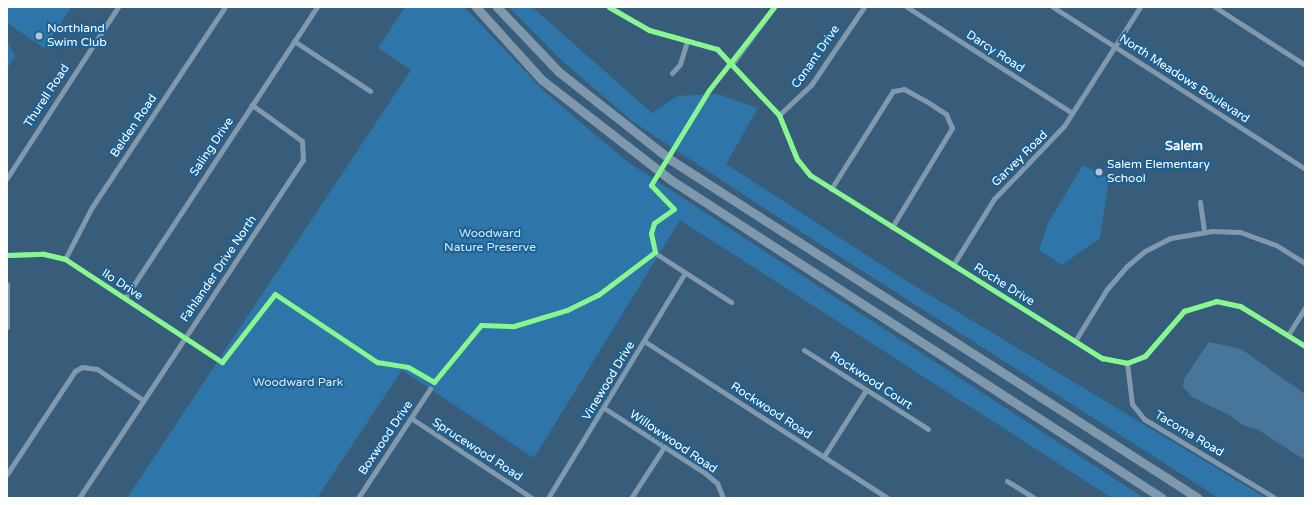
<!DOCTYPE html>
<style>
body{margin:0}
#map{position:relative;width:1312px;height:505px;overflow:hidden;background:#375d7a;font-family:"Varela Round",sans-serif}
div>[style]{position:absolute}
.green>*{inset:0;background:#2e76aa}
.water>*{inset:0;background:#47769a}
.street>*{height:5px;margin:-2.5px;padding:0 2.5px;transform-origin:2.5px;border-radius:2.5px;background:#8199ad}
.highway>*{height:9px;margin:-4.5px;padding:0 4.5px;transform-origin:4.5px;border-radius:4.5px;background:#7f98ab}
.cycleway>*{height:5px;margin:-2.5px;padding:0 2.5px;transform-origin:2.5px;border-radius:2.5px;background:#87f88f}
.dots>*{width:11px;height:11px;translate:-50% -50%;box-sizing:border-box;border:2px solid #1c6195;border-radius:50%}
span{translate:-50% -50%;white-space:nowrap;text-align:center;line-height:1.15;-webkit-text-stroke:4px #1c6195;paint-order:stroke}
.poi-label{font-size:12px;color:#fff}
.left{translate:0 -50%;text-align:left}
.street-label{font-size:12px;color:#fff}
.park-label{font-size:12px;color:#d6ebfb}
.neighbourhood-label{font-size:13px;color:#fff;font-weight:700}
.frame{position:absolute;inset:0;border:8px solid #fff;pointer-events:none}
</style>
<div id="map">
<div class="green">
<div style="clip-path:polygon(7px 7px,71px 7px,44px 48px,7px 23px)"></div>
<div style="clip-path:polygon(405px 7px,464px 7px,545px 92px,629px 163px,1144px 498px,1112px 498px,680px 220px,534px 458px,402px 370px,317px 498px,127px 498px,411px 70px,378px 48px)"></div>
<div style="clip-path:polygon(509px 7px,532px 7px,652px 113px,677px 96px,717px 94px,758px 108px,726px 164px,908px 282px,1266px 498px,1219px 498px,773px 214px,632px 121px,559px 58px)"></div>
<div style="clip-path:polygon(7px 41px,15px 56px,7px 69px)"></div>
<div style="clip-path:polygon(1083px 165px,1109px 178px,1100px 238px,1062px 265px,1039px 250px,1048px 223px)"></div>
</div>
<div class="water">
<div style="clip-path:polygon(1209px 342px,1241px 349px,1305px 394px,1305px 460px,1257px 429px,1242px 425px,1231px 416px,1192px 397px,1183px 387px,1184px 379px)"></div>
</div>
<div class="street">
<div style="left:609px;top:7px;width:46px;rotate:29.9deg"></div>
<div style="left:649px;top:30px;width:71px;rotate:15.6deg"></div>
<div style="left:717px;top:49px;width:91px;rotate:46.8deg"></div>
<div style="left:779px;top:115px;width:48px;rotate:67.8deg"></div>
<div style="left:797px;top:159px;width:21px;rotate:51deg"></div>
<div style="left:810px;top:175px;width:345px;rotate:32.1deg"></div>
<div style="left:1102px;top:358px;width:25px;rotate:11deg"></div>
<div style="left:1127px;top:363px;width:19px;rotate:-21deg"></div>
<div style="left:1145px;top:356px;width:60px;rotate:-49.1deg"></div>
<div style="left:1184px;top:311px;width:34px;rotate:-17deg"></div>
<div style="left:1216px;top:301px;width:25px;rotate:12deg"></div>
<div style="left:1240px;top:306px;width:76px;rotate:31.6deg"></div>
<div style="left:907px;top:7px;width:196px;rotate:32.7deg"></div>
<div style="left:1053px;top:7px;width:300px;rotate:32.7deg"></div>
<div style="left:1215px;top:7px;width:107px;rotate:32.8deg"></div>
<div style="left:294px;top:41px;width:91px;rotate:33.3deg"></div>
<div style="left:732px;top:64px;width:71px;rotate:-53.6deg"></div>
<div style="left:672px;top:73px;width:12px;rotate:-48deg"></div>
<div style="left:680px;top:64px;width:24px;rotate:-73deg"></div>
<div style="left:779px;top:115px;width:44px;rotate:-43.2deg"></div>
<div style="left:811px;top:85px;width:94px;rotate:-55.8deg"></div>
<div style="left:7px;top:178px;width:204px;rotate:-57deg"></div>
<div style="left:831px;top:189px;width:116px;rotate:-57.7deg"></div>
<div style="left:893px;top:91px;width:11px;rotate:-10deg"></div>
<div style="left:904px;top:89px;width:25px;rotate:29deg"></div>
<div style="left:926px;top:101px;width:24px;rotate:33deg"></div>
<div style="left:946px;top:114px;width:15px;rotate:67deg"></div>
<div style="left:952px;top:128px;width:116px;rotate:121.2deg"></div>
<div style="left:1200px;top:202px;width:29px;rotate:82deg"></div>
<div style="left:7px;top:255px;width:37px;rotate:-2deg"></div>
<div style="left:44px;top:254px;width:22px;rotate:13deg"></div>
<div style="left:65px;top:259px;width:182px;rotate:33.3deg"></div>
<div style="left:658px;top:255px;width:87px;rotate:32.8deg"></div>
<div style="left:65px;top:259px;width:59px;rotate:-62.6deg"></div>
<div style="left:92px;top:207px;width:240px;rotate:-56.4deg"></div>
<div style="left:953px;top:265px;width:78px;rotate:-58.2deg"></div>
<div style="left:994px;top:199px;width:101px;rotate:-46.2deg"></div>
<div style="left:1064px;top:126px;width:141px;rotate:-57.4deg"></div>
<div style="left:7px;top:284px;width:43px;rotate:90deg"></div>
<div style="left:125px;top:298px;width:349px;rotate:-56.6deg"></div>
<div style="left:1288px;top:335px;width:32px;rotate:-58deg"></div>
<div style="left:644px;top:341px;width:290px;rotate:32.8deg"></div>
<div style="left:1075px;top:341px;width:61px;rotate:-58.4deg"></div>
<div style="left:1107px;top:289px;width:30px;rotate:-49deg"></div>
<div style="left:1127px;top:266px;width:23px;rotate:-40deg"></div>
<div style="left:1145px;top:251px;width:29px;rotate:-27deg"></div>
<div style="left:1171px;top:238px;width:42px;rotate:-9.7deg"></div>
<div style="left:1212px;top:231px;width:28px;rotate:2deg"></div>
<div style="left:1240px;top:232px;width:38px;rotate:20deg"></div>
<div style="left:1276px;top:245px;width:34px;rotate:32deg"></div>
<div style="left:804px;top:350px;width:147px;rotate:32.5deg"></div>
<div style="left:1127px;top:363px;width:41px;rotate:83deg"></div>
<div style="left:1132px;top:404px;width:19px;rotate:51deg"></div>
<div style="left:1144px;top:419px;width:153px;rotate:31.1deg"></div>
<div style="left:604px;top:408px;width:120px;rotate:32.8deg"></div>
<div style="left:705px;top:473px;width:16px;rotate:40deg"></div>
<div style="left:717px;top:483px;width:16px;rotate:68deg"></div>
<div style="left:411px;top:418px;width:145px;rotate:33.5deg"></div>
<div style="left:824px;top:456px;width:78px;rotate:-57.5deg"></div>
<div style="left:7px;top:474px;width:123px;rotate:-56.6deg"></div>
<div style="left:75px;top:371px;width:8px;rotate:-30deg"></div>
<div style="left:82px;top:367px;width:15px;rotate:8deg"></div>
<div style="left:97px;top:369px;width:55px;rotate:34deg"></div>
<div style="left:1007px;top:481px;width:32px;rotate:32deg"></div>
<div style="left:79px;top:498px;width:405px;rotate:-56.5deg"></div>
<div style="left:303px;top:160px;width:19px;rotate:-93deg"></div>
<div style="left:302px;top:141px;width:62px;rotate:-144.2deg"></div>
<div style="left:358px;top:498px;width:131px;rotate:-56.6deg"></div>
<div style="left:548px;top:498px;width:263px;rotate:-58.7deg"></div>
<div style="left:631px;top:498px;width:61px;rotate:-57.1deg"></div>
</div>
<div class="highway">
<div style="left:476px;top:7px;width:98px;rotate:47.9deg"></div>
<div style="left:542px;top:80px;width:163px;rotate:37.8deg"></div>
<div style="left:671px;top:180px;width:585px;rotate:32.93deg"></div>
<div style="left:497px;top:7px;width:90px;rotate:46.4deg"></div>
<div style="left:559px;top:72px;width:142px;rotate:38.2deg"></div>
<div style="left:671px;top:160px;width:626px;rotate:32.67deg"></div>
</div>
<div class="cycleway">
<div style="left:609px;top:7px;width:46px;rotate:29.9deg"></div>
<div style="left:649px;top:30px;width:71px;rotate:15.6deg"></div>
<div style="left:717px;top:49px;width:91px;rotate:46.8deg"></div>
<div style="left:779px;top:115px;width:48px;rotate:67.8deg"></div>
<div style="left:797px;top:159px;width:21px;rotate:51deg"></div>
<div style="left:810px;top:175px;width:345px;rotate:32.1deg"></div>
<div style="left:1102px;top:358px;width:25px;rotate:11deg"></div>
<div style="left:1127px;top:363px;width:19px;rotate:-21deg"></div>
<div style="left:1145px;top:356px;width:60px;rotate:-49.1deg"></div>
<div style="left:1184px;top:311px;width:34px;rotate:-17deg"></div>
<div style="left:1216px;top:301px;width:25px;rotate:12deg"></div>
<div style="left:1240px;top:306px;width:76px;rotate:31.6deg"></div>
<div style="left:7px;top:255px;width:37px;rotate:-2deg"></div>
<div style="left:44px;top:254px;width:22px;rotate:13deg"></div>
<div style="left:65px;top:259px;width:188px;rotate:33.3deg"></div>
<div style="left:222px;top:362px;width:86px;rotate:-52.1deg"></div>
<div style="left:275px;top:294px;width:123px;rotate:33.7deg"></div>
<div style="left:377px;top:362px;width:31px;rotate:9deg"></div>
<div style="left:408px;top:367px;width:30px;rotate:30deg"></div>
<div style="left:434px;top:382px;width:74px;rotate:-50.5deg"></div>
<div style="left:481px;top:325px;width:33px;rotate:2deg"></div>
<div style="left:514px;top:326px;width:55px;rotate:-16.8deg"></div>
<div style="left:567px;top:310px;width:34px;rotate:-26deg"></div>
<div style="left:598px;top:295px;width:71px;rotate:-37deg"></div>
<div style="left:655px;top:252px;width:19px;rotate:-102deg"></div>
<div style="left:651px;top:233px;width:10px;rotate:-73deg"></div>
<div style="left:654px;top:223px;width:24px;rotate:-35deg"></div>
<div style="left:674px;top:209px;width:33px;rotate:-134deg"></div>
<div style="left:651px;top:185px;width:111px;rotate:-58.6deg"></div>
<div style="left:709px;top:90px;width:105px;rotate:-51.9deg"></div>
</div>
<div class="dots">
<div style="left:39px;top:36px;background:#b9c6d0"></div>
<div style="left:1099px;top:172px;background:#b9c6d0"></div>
</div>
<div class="poi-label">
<span class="left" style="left:47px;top:36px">Northland<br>Swim Club</span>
<span class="left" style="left:1107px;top:172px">Salem Elementary<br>School</span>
</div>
<div class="street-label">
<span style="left:995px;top:52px;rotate:33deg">Darcy Road</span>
<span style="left:816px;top:57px;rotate:-55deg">Conant Drive</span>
<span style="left:1184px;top:79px;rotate:33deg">North Meadows Boulevard</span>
<span style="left:47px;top:96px;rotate:-57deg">Thurell Road</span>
<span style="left:134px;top:126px;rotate:-56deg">Belden Road</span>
<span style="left:212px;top:147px;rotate:-56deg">Saling Drive</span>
<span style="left:1020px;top:159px;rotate:-45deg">Garvey Road</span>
<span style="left:219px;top:269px;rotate:-56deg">Fahlander Drive North</span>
<span style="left:122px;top:285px;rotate:33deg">Ilo Drive</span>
<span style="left:1004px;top:285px;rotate:32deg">Roche Drive</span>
<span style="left:609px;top:381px;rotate:-59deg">Vinewood Drive</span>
<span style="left:871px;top:381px;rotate:33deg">Rockwood Court</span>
<span style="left:771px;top:411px;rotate:33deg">Rockwood Road</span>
<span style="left:1189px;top:434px;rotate:31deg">Tacoma Road</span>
<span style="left:386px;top:438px;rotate:-56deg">Boxwood Drive</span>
<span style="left:673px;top:442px;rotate:34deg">Willowwood Road</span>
<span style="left:477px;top:450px;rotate:33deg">Sprucewood Road</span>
</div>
<div class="park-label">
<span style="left:490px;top:241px">Woodward<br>Nature Preserve</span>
<span style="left:298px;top:383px">Woodward Park</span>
</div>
<div class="neighbourhood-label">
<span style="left:1184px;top:146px">Salem</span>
</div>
<div class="frame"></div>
</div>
